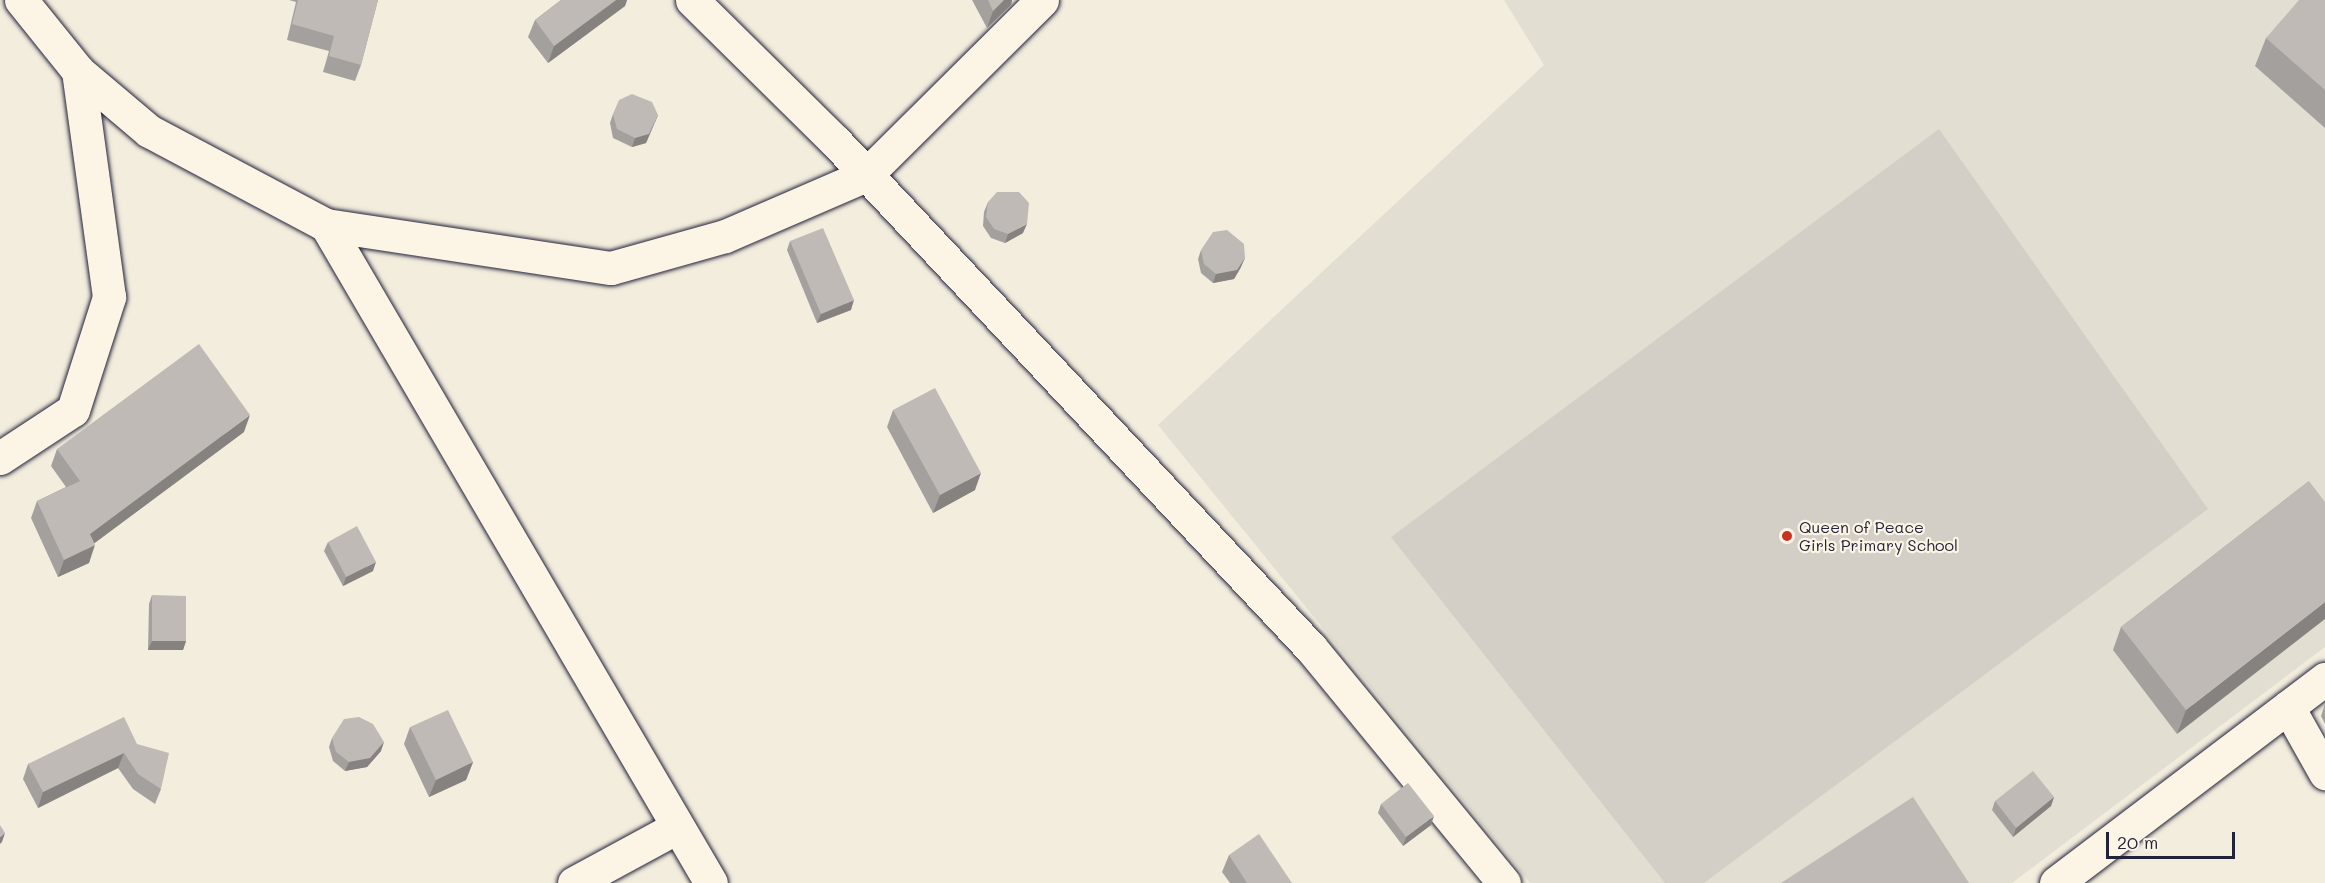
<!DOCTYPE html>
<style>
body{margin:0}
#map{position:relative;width:2325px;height:883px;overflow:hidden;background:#f3edde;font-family:Mali,sans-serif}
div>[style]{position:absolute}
.built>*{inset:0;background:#e3ded2}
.green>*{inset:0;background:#d4cfc6}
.roads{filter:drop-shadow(0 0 2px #22223b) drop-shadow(0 0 2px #22223b)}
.street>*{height:33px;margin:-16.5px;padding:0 16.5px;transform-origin:16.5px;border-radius:16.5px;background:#fcf5e5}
.wall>*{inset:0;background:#a4a09d}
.shaded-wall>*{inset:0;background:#86827f}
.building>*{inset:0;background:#bfbab6}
.dots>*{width:16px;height:16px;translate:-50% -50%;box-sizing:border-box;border:3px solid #fcf5e5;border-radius:50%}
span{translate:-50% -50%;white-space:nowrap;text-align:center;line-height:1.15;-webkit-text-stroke:4.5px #fcf5e5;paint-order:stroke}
.poi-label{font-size:16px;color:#22223b}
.left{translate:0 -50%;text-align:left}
.scale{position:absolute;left:2106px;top:832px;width:129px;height:27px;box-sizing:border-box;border:3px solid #22223b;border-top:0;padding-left:8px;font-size:18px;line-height:21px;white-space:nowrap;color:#22223b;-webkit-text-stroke:4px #fcf5e5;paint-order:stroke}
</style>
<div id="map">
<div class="built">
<div style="clip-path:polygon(1504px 0,2325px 0,2325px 647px,2012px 883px,1530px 883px,1158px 425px,1544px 65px)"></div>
</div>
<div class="green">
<div style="clip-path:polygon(1939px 129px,2208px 509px,1704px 883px,1665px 883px,1391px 537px)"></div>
</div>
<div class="roads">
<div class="street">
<div style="left:21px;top:0;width:91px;rotate:51.2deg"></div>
<div style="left:78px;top:71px;width:93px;rotate:40.2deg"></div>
<div style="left:149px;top:131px;width:200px;rotate:28deg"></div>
<div style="left:326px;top:225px;width:288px;rotate:8.6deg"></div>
<div style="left:611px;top:268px;width:118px;rotate:-15.7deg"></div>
<div style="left:725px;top:236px;width:154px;rotate:-23.4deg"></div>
<div style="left:866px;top:175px;width:248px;rotate:-44.8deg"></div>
<div style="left:692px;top:0;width:201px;rotate:44.6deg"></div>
<div style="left:835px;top:141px;width:695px;rotate:46.81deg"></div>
<div style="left:1311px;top:648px;width:304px;rotate:50.6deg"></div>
<div style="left:326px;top:225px;width:762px;rotate:59.67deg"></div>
<div style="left:0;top:458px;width:87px;rotate:-33.3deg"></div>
<div style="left:73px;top:410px;width:119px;rotate:-72.3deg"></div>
<div style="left:109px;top:297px;width:228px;rotate:-97.8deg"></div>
<div style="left:2288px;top:707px;width:76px;rotate:60.7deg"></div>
<div style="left:574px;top:883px;width:117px;rotate:-28.5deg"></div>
<div style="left:2056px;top:883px;width:338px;rotate:-37.2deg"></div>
</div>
</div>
<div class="wall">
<div style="clip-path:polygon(289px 0,378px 0,361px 65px,355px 81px,323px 72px,329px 51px,287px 40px,296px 2px)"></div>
<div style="clip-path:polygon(561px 0,627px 0,625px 6px,548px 63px,528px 37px,535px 20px)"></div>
<div style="clip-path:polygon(972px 0,1012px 0,1011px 5px,987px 28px)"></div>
<div style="clip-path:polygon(2325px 0,2325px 128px,2255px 66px,2266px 38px)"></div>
<div style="clip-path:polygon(613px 114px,658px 115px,646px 143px,632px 147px,613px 138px,610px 123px)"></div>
<div style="clip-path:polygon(988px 202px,1023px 233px,1005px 243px,991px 238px,983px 226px,984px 212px)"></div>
<div style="clip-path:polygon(790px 241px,851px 310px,817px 323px,787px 250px)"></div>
<div style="clip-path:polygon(1201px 250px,1241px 267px,1234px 279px,1213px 283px,1201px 273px,1198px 259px)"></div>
<div style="clip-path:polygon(893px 410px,975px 490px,933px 513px,887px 427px)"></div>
<div style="clip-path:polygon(244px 432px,94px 543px,89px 563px,58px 577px,31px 518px,37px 501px,66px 487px,51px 466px,57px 449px)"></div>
<div style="clip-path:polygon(2309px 481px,2177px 734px,2113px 650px,2121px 627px)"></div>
<div style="clip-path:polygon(328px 542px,373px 571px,343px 586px,324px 551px)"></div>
<div style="clip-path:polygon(152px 595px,186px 641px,183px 650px,148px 650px,149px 604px)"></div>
<div style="clip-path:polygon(2325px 704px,2325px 724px,2321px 716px)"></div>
<div style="clip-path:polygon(410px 727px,473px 762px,466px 780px,429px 797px,404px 744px)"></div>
<div style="clip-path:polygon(332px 738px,381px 751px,367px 767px,345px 771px,333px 761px,329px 747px)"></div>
<div style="clip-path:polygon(137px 744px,161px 789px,155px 804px,133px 789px,118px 768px,38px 808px,23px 779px,28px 764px)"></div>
<div style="clip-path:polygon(2054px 797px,2051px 806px,2013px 837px,1992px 810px,1995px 801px)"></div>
<div style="clip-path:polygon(1381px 804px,1431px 825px,1403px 846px,1378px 813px)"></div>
<div style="clip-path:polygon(1229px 855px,1292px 883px,1230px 883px,1222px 872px)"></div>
</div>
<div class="shaded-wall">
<div style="clip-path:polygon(616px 0,627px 0,625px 6px,548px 63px,554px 46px)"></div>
<div style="clip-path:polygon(1004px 0,1012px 0,1011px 5px,987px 28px,993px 11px)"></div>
<div style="clip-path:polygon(658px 115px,646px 143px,632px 147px,635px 138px)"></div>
<div style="clip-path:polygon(1027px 224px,1023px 233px,1005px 243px,1008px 234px)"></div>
<div style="clip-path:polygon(1245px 258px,1241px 267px,1234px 279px,1213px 283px,1216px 274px)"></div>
<div style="clip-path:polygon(854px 300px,851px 310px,817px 323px,821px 314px)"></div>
<div style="clip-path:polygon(250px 415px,244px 432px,84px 551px,95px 545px,89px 563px,58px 577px,64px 560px,90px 534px)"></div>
<div style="clip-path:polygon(981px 473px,975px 490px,933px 513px,940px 495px)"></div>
<div style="clip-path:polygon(376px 562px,373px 571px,343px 586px,346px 577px)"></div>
<div style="clip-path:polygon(2325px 602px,2325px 619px,2177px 734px,2186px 710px)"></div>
<div style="clip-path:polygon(152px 641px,186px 641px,183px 650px,148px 650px)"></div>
<div style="clip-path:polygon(384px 742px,381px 751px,367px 767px,345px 771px,349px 762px)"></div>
<div style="clip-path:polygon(124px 753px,118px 768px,38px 808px,43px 792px)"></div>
<div style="clip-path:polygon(473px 762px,466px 780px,429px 797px,436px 780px)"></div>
<div style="clip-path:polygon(2054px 797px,2051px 806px,2013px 837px,2016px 828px)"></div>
<div style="clip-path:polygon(1434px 816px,1431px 825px,1403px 846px,1406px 837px)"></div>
<div style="clip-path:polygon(5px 833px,2px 842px,0 844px,0 837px)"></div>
</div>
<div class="building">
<div style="clip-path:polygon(298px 0,378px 0,361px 65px,329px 56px,334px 36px,292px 24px)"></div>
<div style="clip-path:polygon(561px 0,616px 0,554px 46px,535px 20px)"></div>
<div style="clip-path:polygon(988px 0,1004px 0,993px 11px)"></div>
<div style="clip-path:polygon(2299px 0,2325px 0,2325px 90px,2266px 38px)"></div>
<div style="clip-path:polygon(632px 94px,652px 102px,658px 115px,649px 134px,635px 138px,617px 129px,613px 114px,619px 100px)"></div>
<div style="clip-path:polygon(997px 192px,1019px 192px,1029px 203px,1027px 224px,1008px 234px,994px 229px,986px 217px,988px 202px)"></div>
<div style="clip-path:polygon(823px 228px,854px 300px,821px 314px,790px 241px)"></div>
<div style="clip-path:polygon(1227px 230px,1244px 244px,1245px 258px,1237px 270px,1216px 274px,1204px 264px,1201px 250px,1213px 232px)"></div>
<div style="clip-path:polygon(199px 344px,250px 415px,90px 534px,95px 545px,64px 560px,37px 501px,80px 481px,57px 449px)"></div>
<div style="clip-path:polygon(935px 388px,981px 473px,940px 495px,893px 410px)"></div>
<div style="clip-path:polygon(2309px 481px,2325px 502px,2325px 602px,2186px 710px,2121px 627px)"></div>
<div style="clip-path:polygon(357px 526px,376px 562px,346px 577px,328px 542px)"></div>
<div style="clip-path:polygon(152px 595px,186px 596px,186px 641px,152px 641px)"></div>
<div style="clip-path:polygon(448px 710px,473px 762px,436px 780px,410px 727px)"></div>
<div style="clip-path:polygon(124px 717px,137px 744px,169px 753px,161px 789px,138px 774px,124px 753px,43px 792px,28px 764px)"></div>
<div style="clip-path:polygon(359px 717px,373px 724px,384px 742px,370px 758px,349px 762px,336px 752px,332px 738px,344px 719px)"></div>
<div style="clip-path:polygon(2033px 771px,2054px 797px,2016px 828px,1995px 801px)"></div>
<div style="clip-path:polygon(1408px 783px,1434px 816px,1406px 837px,1381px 804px)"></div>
<div style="clip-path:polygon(1913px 797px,1969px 883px,1781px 883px)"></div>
<div style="clip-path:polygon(0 825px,5px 833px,0 837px)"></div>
<div style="clip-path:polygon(1259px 834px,1292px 883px,1247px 883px,1229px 855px)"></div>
</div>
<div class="dots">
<div style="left:1787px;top:536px;background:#c8321e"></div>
</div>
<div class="poi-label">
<span class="left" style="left:1799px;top:536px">Queen of Peace<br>Girls Primary School</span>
</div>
<div class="scale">20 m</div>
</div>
